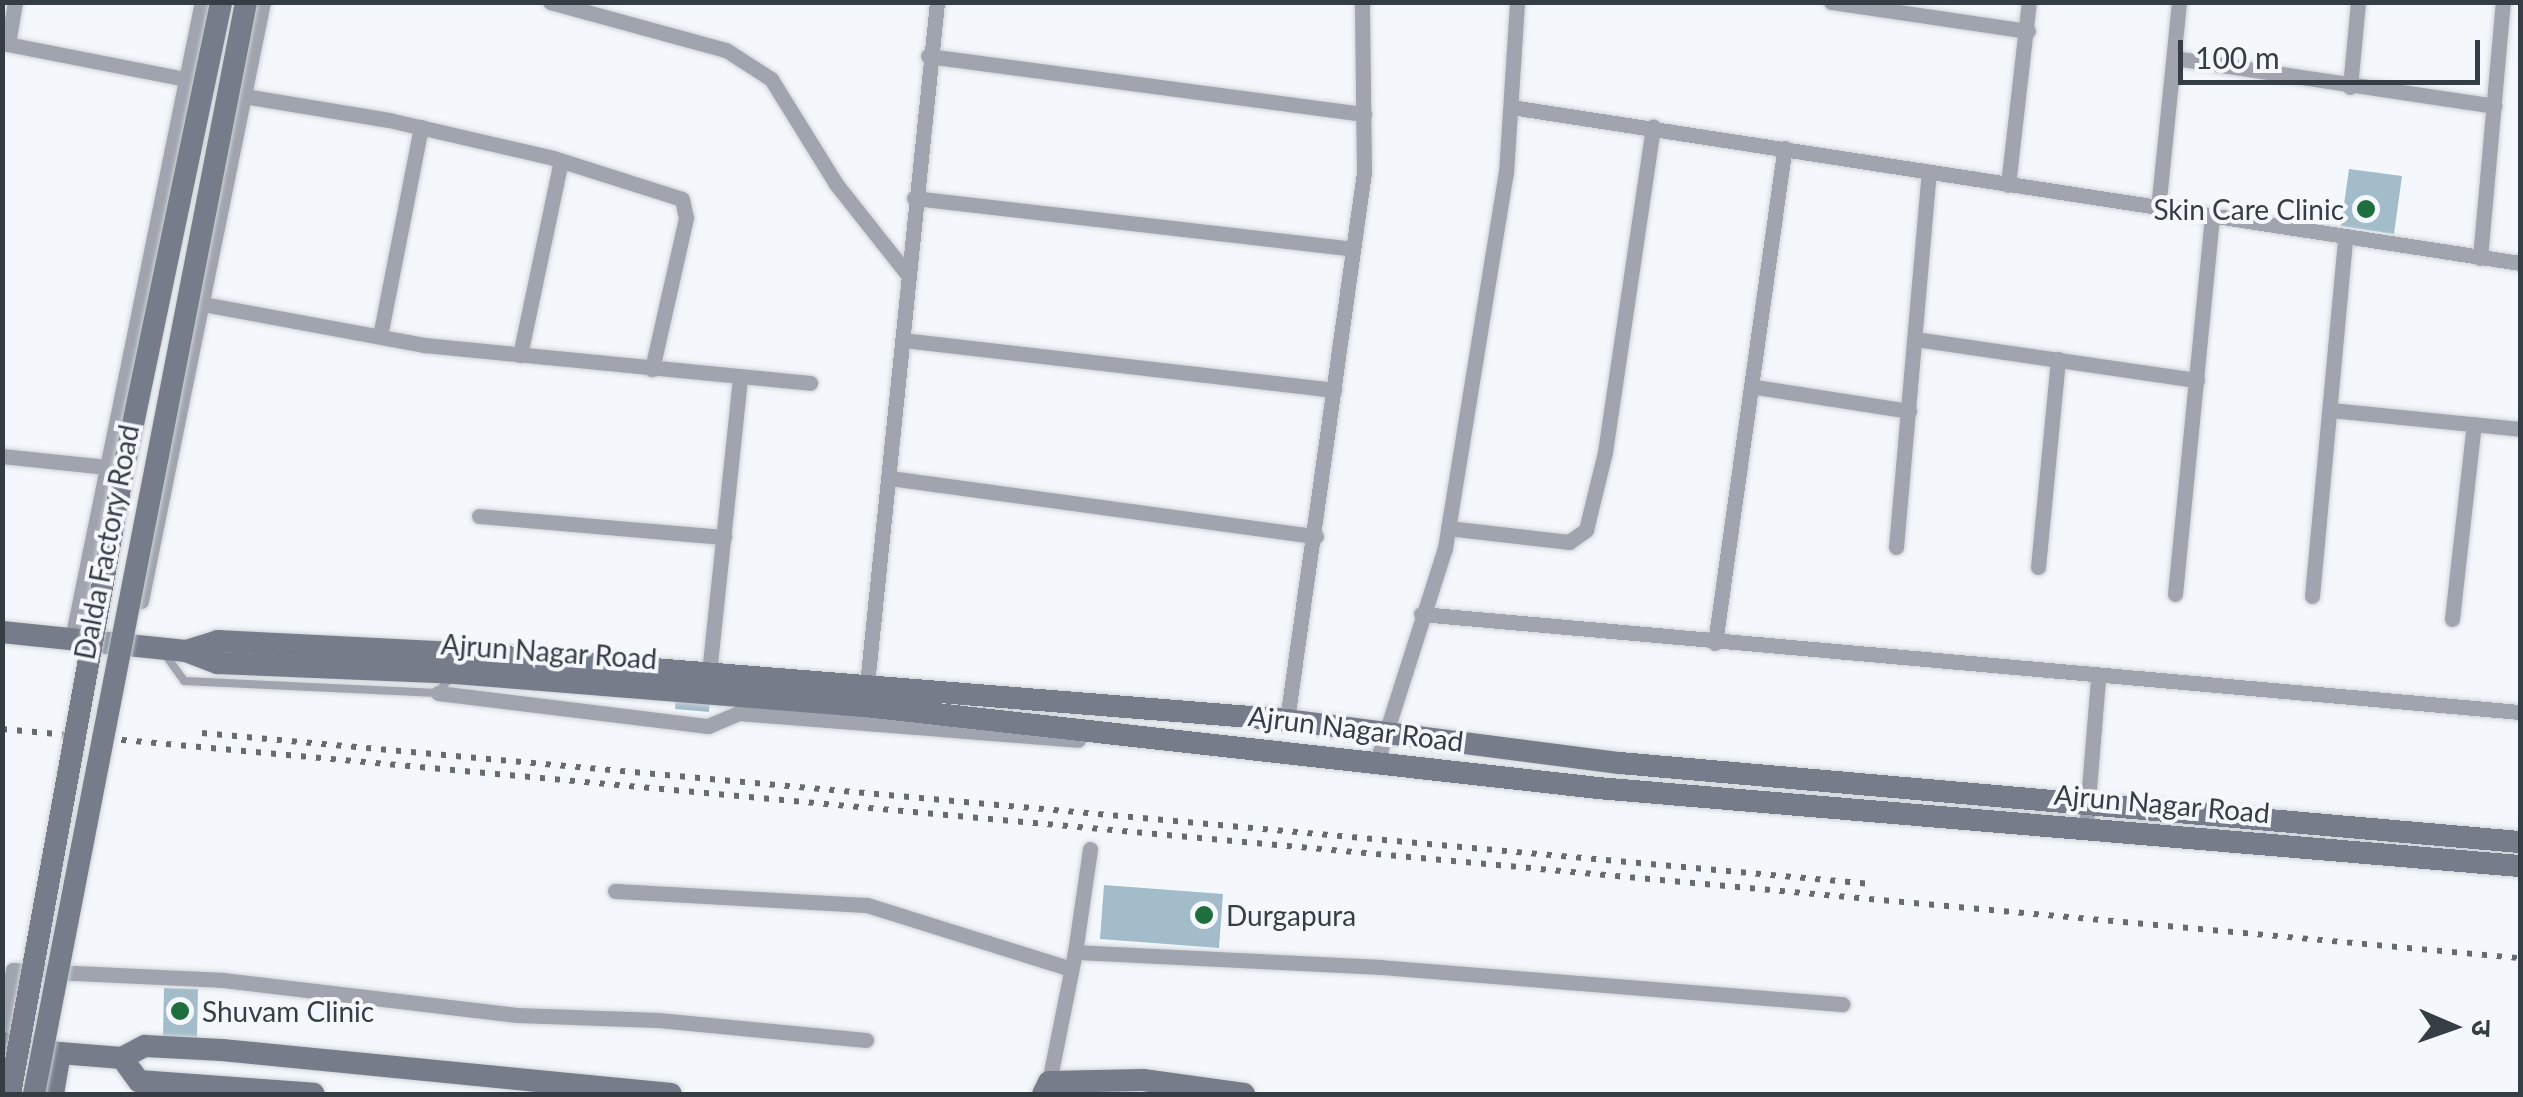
<!DOCTYPE html>
<meta charset="utf-8">
<style>
body{margin:0}
#map{position:relative;width:2523px;height:1097px;overflow:hidden;background:#f4f8fc;font-family:Lato,"Noto Sans Devanagari",sans-serif}
div>[style]{position:absolute}
.building>*{inset:0;background:#a2bcc9}
.roads{filter:drop-shadow(0 0 2px #ced3d7) drop-shadow(0 0 2px #ced3d7)}
.lane>*{height:8px;margin:-4px;padding:0 4px;transform-origin:4px;border-radius:4px;background:#a0a4ae}
.street>*{height:15px;margin:-7.5px;padding:0 7.5px;transform-origin:7.5px;border-radius:7.5px;background:#a0a4ae}
.secondary>*{height:22px;margin:-11px;padding:0 11px;transform-origin:11px;border-radius:11px;background:#767c8a}
.rail>*{height:6px;margin-top:-3px;transform-origin:0;background:repeating-linear-gradient(90deg,#646b72 0 5px,transparent 0 15px)}
.bridges{filter:drop-shadow(0 0 2px #ced3d7) drop-shadow(0 0 2px #ced3d7)}
.secondary-bridge>*{height:22px;margin:-11px;padding:0 11px;transform-origin:11px;border-radius:11px;background:#767c8a}
.dots>*{width:28px;height:28px;translate:-50% -50%;box-sizing:border-box;border:5px solid #f4f8fc;border-radius:50%}
span{translate:-50% -50%;white-space:nowrap;text-align:center;line-height:1.15;-webkit-text-stroke:8px #f4f8fc;paint-order:stroke}
.poi-label{font-size:28px;color:#353d45}
.right{translate:-100% -50%;text-align:right}
.left{translate:0 -50%;text-align:left}
.street-label{font-size:28px;color:#353d45}
.frame{position:absolute;inset:0;border:5px solid #353d45;pointer-events:none}
.north{position:absolute;left:2403px;top:977px;width:100px;height:100px;-webkit-text-stroke:8px #f4f8fc;paint-order:stroke;rotate:92deg;font-size:28px;font-weight:700;line-height:40px;text-align:center;color:#353d45}
.north::after{content:'';display:block;margin:auto;width:35px;height:45px;background:#353d45;clip-path:polygon(50% 0,100% 100%,50% 72%,0 100%)}
.scale{position:absolute;left:2178px;top:40px;width:302px;height:45px;box-sizing:border-box;border:5px solid #353d45;border-top:0;padding-left:12px;font-size:30px;line-height:35px;white-space:nowrap;color:#353d45;-webkit-text-stroke:8px #f4f8fc;paint-order:stroke}
</style>
<div id="map">
<div class="building">
<div style="clip-path:polygon(2349px 169px,2402px 176px,2394px 234px,2341px 226px)"></div>
<div style="clip-path:polygon(676px 697px,710px 700px,709px 712px,675px 709px)"></div>
<div style="clip-path:polygon(1104px 885px,1223px 894px,1219px 948px,1100px 939px)"></div>
<div style="clip-path:polygon(164px 988px,198px 989px,197px 1037px,163px 1036px)"></div>
</div>
<div class="roads">
<div class="lane">
<div style="left:164px;top:653px;width:34px;rotate:54deg"></div>
<div style="left:184px;top:681px;width:254px;rotate:2.7deg"></div>
<div style="left:438px;top:693px;width:21px;rotate:-53deg"></div>
</div>
<div class="street">
<div style="left:550px;top:2px;width:182px;rotate:15.3deg"></div>
<div style="left:726px;top:50px;width:54px;rotate:32.8deg"></div>
<div style="left:771px;top:79px;width:123px;rotate:58.2deg"></div>
<div style="left:836px;top:184px;width:116px;rotate:51.6deg"></div>
<div style="left:1831px;top:2px;width:199px;rotate:8.4deg"></div>
<div style="left:2px;top:43px;width:187px;rotate:11.1deg"></div>
<div style="left:8px;top:44px;width:43px;rotate:-80.5deg"></div>
<div style="left:928px;top:56px;width:440px;rotate:7.6deg"></div>
<div style="left:2174px;top:58px;width:324px;rotate:8.5deg"></div>
<div style="left:2350px;top:87px;width:85px;rotate:-84.6deg"></div>
<div style="left:244px;top:96px;width:147px;rotate:9.4deg"></div>
<div style="left:389px;top:120px;width:168px;rotate:13deg"></div>
<div style="left:553px;top:158px;width:135px;rotate:17.6deg"></div>
<div style="left:682px;top:199px;width:19px;rotate:78deg"></div>
<div style="left:686px;top:218px;width:155px;rotate:102.7deg"></div>
<div style="left:1511px;top:107px;width:1021px;rotate:8.79deg"></div>
<div style="left:2008px;top:185px;width:184px;rotate:-83.5deg"></div>
<div style="left:914px;top:198px;width:442px;rotate:6.6deg"></div>
<div style="left:2158px;top:209px;width:208px;rotate:-84.2deg"></div>
<div style="left:2480px;top:258px;width:257px;rotate:-84.9deg"></div>
<div style="left:203px;top:304px;width:225px;rotate:10.5deg"></div>
<div style="left:424px;top:345px;width:388px;rotate:5.6deg"></div>
<div style="left:380px;top:336px;width:213px;rotate:-78.9deg"></div>
<div style="left:1915px;top:339px;width:285px;rotate:8.3deg"></div>
<div style="left:903px;top:340px;width:434px;rotate:6.6deg"></div>
<div style="left:520px;top:355px;width:198px;rotate:-78.1deg"></div>
<div style="left:1756px;top:387px;width:155px;rotate:8.9deg"></div>
<div style="left:2331px;top:410px;width:190px;rotate:5.7deg"></div>
<div style="left:2px;top:456px;width:105px;rotate:6deg"></div>
<div style="left:890px;top:478px;width:430px;rotate:7.8deg"></div>
<div style="left:479px;top:516px;width:246px;rotate:4.9deg"></div>
<div style="left:1448px;top:528px;width:122px;rotate:6.6deg"></div>
<div style="left:1569px;top:542px;width:21px;rotate:-35deg"></div>
<div style="left:1586px;top:530px;width:80px;rotate:-76.3deg"></div>
<div style="left:1605px;top:452px;width:329px;rotate:-81.6deg"></div>
<div style="left:1896px;top:547px;width:376px;rotate:-85deg"></div>
<div style="left:2038px;top:567px;width:209px;rotate:-84.5deg"></div>
<div style="left:2175px;top:594px;width:379px;rotate:-84.4deg"></div>
<div style="left:2312px;top:596px;width:360px;rotate:-84.7deg"></div>
<div style="left:141px;top:601px;width:611px;rotate:-78.49deg"></div>
<div style="left:1421px;top:614px;width:1103px;rotate:5.1deg"></div>
<div style="left:2452px;top:619px;width:196px;rotate:-83.6deg"></div>
<div style="left:72px;top:639px;width:650px;rotate:-78.47deg"></div>
<div style="left:1715px;top:643px;width:500px;rotate:-82deg"></div>
<div style="left:709px;top:673px;width:298px;rotate:-84deg"></div>
<div style="left:438px;top:693px;width:272px;rotate:7deg"></div>
<div style="left:708px;top:726px;width:33px;rotate:-23deg"></div>
<div style="left:738px;top:713px;width:341px;rotate:4.5deg"></div>
<div style="left:866px;top:694px;width:696px;rotate:-84.14deg"></div>
<div style="left:1287px;top:720px;width:553px;rotate:-82deg"></div>
<div style="left:1364px;top:172px;width:170px;rotate:-90.7deg"></div>
<div style="left:1377px;top:761px;width:224px;rotate:-72.3deg"></div>
<div style="left:1445px;top:548px;width:380px;rotate:-80.8deg"></div>
<div style="left:1506px;top:173px;width:171px;rotate:-86.3deg"></div>
<div style="left:2086px;top:825px;width:147px;rotate:-85.3deg"></div>
<div style="left:615px;top:891px;width:252px;rotate:3.2deg"></div>
<div style="left:867px;top:905px;width:214px;rotate:17.4deg"></div>
<div style="left:1075px;top:952px;width:104px;rotate:-81.7deg"></div>
<div style="left:2px;top:1032px;width:63px;rotate:-79.9deg"></div>
<div style="left:13px;top:970px;width:210px;rotate:2.7deg"></div>
<div style="left:223px;top:980px;width:296px;rotate:6.8deg"></div>
<div style="left:517px;top:1015px;width:141px;rotate:2deg"></div>
<div style="left:658px;top:1020px;width:209px;rotate:5.5deg"></div>
<div style="left:1049px;top:1082px;width:133px;rotate:-78.7deg"></div>
<div style="left:1075px;top:952px;width:305px;rotate:2.8deg"></div>
<div style="left:1380px;top:967px;width:464px;rotate:4.6deg"></div>
</div>
<div class="secondary">
<div style="left:2px;top:632px;width:185px;rotate:5.9deg"></div>
<div style="left:186px;top:651px;width:34px;rotate:21deg"></div>
<div style="left:218px;top:663px;width:236px;rotate:2.4deg"></div>
<div style="left:454px;top:673px;width:412px;rotate:4.6deg"></div>
<div style="left:865px;top:706px;width:738px;rotate:6.38deg"></div>
<div style="left:1598px;top:788px;width:925px;rotate:4.84deg"></div>
<div style="left:186px;top:651px;width:34px;rotate:-17deg"></div>
<div style="left:218px;top:641px;width:237px;rotate:2.9deg"></div>
<div style="left:455px;top:653px;width:835px;rotate:4.6deg"></div>
<div style="left:1287px;top:720px;width:336px;rotate:7.4deg"></div>
<div style="left:1620px;top:763px;width:903px;rotate:5.02deg"></div>
<div style="left:2px;top:1043px;width:59px;rotate:9.8deg"></div>
<div style="left:60px;top:1053px;width:42px;rotate:99.7deg"></div>
<div style="left:60px;top:1053px;width:62px;rotate:4.6deg"></div>
<div style="left:122px;top:1058px;width:26px;rotate:-28deg"></div>
<div style="left:145px;top:1046px;width:77px;rotate:3deg"></div>
<div style="left:222px;top:1050px;width:451px;rotate:5.6deg"></div>
<div style="left:122px;top:1058px;width:29px;rotate:54deg"></div>
<div style="left:139px;top:1081px;width:175px;rotate:4.2deg"></div>
<div style="left:1043px;top:1094px;width:13px;rotate:-63deg"></div>
<div style="left:1049px;top:1082px;width:94px;rotate:-1.2deg"></div>
<div style="left:1143px;top:1080px;width:102px;rotate:7.9deg"></div>
</div>
</div>
<div class="rail">
<div style="left:2px;top:729px;width:2528px;rotate:5.2deg"></div>
<div style="left:202px;top:733px;width:1676px;rotate:5.17deg"></div>
</div>
<div class="bridges">
<div class="secondary-bridge">
<div style="left:10px;top:1094px;width:632px;rotate:-79.7deg"></div>
<div style="left:123px;top:472px;width:480px;rotate:-78.2deg"></div>
<div style="left:34px;top:1094px;width:1112px;rotate:-79.01deg"></div>
</div>
</div>
<div class="dots">
<div style="left:2366px;top:209px;background:#1e6e3e"></div>
<div style="left:1204px;top:915px;background:#1e6e3e"></div>
<div style="left:180px;top:1011px;background:#1e6e3e"></div>
</div>
<div class="poi-label">
<span class="right" style="left:2344px;top:209px">Skin Care Clinic</span>
<span class="left" style="left:1226px;top:915px">Durgapura</span>
<span class="left" style="left:202px;top:1011px">Shuvam Clinic</span>
</div>
<div class="street-label">
<span style="left:106px;top:542px;rotate:-79deg">Dalda Factory Road</span>
<span style="left:549px;top:651px;rotate:4deg">Ajrun Nagar Road</span>
<span style="left:1356px;top:728px;rotate:7deg">Ajrun Nagar Road</span>
<span style="left:2162px;top:803px;rotate:5deg">Ajrun Nagar Road</span>
</div>
<div class="frame"></div>
<div class="north">उ</div>
<div class="scale">100 m</div>
</div>
